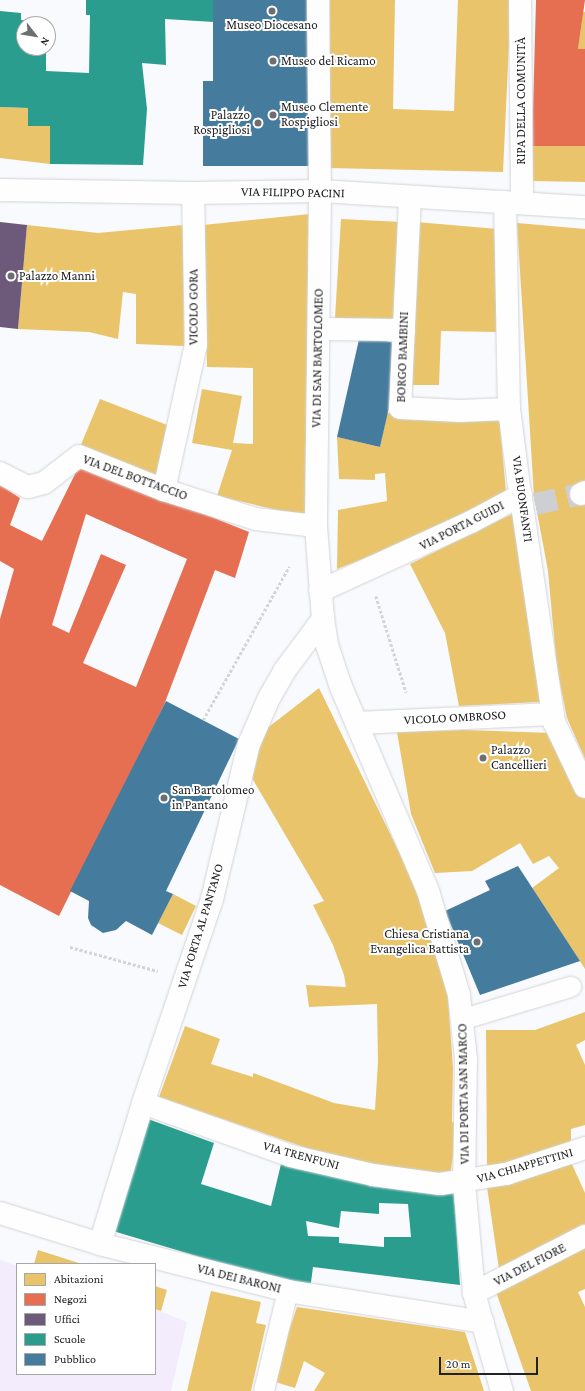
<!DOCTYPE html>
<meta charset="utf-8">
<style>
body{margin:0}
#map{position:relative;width:585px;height:1391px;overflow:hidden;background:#f8fafd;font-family:"Crimson Pro",serif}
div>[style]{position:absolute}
.green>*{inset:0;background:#f3ecfc}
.homes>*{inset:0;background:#e9c46a}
.shops>*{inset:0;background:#e76f51}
.offices>*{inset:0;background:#6d597a}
.schools>*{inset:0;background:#2a9d8f}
.public>*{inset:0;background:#457b9d}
.pedestrian-tunnel>*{height:22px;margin-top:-11px;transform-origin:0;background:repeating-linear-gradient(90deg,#cdcfd2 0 22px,transparent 0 33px)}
.path>*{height:2.5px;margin-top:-1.25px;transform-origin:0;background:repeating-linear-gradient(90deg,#d4d5d5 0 3px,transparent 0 5px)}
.roads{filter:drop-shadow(0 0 1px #d2d3d5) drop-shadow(0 0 1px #d2d3d5)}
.service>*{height:20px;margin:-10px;padding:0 10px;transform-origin:10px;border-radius:10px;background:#fefeff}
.pedestrian>*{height:22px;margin:-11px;padding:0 11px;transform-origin:11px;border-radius:11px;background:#fefeff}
.minor>*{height:22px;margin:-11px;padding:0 11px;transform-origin:11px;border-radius:11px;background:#fefeff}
.dots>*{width:11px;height:11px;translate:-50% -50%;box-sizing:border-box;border:2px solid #fff;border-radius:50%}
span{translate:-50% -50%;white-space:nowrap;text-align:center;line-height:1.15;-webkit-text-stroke:4px #fff;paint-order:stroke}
.poi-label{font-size:13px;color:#212224}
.left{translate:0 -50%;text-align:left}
.right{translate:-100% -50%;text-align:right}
.street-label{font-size:13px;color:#212224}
.legend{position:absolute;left:16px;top:1263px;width:140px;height:112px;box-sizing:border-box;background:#fff;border:1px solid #a6a7a7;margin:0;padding:5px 7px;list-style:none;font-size:12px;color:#212224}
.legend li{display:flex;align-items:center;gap:8px;height:20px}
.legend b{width:20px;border:1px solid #a6a7a7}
.north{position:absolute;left:16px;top:16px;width:40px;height:40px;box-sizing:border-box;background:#fff;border:1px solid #a6a7a7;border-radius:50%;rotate:121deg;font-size:11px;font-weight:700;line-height:16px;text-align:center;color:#212224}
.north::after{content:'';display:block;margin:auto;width:14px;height:18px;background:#6c6e70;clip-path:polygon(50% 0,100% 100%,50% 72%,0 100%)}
.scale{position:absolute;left:439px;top:1357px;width:99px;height:18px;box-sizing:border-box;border:2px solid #212224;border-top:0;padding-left:5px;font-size:12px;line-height:14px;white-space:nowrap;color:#212224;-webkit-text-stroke:3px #fff;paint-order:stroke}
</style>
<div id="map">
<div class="green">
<div style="clip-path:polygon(0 1260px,17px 1266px,17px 1374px,155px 1374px,155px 1309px,187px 1322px,171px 1391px,0 1391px)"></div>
</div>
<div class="homes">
<div style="clip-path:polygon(330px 0,395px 0,393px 109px,454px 111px,458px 0,511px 0,503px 172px,329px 168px)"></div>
<div style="clip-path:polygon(583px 12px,585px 12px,585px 49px,578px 49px)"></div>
<div style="clip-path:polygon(0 107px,28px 108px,28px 126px,50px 126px,50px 164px,0 158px)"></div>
<div style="clip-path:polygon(532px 146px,585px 146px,585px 182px,532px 181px)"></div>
<div style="clip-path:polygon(310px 214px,307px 517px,217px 496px,232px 450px,192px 443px,202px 389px,242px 396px,233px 443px,253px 444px,253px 368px,207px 367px,203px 225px)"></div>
<div style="clip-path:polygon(341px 219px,402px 222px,397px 321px,335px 318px)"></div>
<div style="clip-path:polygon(416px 222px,498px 229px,497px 332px,441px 331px,439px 385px,412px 385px)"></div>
<div style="clip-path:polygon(517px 223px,585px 229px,585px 486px,580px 487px,583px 505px,585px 504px,585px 759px,567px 718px,557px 669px,548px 571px,534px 496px)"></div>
<div style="clip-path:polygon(27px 225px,98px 233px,183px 225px,184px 346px,136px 344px,136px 294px,123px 292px,118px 339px,89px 332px,18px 329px)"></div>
<div style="clip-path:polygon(100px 399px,175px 428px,155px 476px,80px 447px)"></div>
<div style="clip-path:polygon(387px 413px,447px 416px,499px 414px,506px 492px,396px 546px,337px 569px,338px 510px,387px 501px,385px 473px,375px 474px,375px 480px,339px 479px,337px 437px,380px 447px)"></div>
<div style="clip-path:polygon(520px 510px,540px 702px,459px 706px,445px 633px,410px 564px)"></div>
<div style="clip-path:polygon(319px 688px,422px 899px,447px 984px,453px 1068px,452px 1122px,458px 1124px,450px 1176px,348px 1160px,321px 1153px,159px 1097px,185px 1026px,220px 1039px,211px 1064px,253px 1077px,253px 1073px,334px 1103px,375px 1110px,378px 1062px,377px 1004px,309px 1007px,306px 985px,346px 987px,344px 975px,333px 945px,313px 905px,324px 901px,252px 778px,261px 733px)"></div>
<div style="clip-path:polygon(463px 730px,552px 733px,585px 795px,585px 969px,532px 888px,559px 868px,549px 856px,533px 864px,520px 843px,472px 871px,435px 873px,411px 814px,397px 732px)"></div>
<div style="clip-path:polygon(173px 894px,196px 906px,182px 935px,158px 923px)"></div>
<div style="clip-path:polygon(585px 1012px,585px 1040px,576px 1045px,585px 1065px,585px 1125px,571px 1129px,571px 1147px,487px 1170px,486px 1030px,535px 1030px)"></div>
<div style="clip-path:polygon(570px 1160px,585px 1193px,585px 1226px,500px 1276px,487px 1187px)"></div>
<div style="clip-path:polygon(585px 1247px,585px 1289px,578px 1292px,585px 1307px,585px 1391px,531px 1391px,495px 1289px)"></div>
<div style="clip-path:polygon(38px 1250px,82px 1264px,34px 1264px)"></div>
<div style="clip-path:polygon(155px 1286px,167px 1290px,161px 1311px,155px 1309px)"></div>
<div style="clip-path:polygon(211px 1291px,261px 1302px,256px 1323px,266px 1325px,251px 1391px,187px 1391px)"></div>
<div style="clip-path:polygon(297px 1307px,465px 1332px,484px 1391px,314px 1391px,325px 1373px,304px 1361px,295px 1388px,272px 1381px)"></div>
</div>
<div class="shops">
<div style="clip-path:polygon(536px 0,585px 0,578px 49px,585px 49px,585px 146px,532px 146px)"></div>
<div style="clip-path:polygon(evenodd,80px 464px,249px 532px,235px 578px,215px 570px,164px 705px,59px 916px,0 885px,0 619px,14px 569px,0 561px,0 485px,20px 498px,10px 525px,42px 541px,80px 464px,86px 514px,187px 559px,136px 687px,83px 663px,126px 565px,101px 554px,69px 633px,52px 625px,86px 514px)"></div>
</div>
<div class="offices">
<div style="clip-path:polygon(0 222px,27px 225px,18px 329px,0 327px)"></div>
</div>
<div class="schools">
<div style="clip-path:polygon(86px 0,213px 0,214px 22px,165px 19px,166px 65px,142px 63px,147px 109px,143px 165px,50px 164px,50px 126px,28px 126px,28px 108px,0 107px,0 11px,21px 13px,21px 20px,46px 22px,46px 24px,24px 24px,24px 48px,46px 48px,46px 71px,89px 73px,90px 15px,86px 15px)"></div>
<div style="clip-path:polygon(evenodd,148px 1119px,214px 1143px,201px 1184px,271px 1206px,281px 1164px,297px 1169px,382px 1183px,454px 1193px,460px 1285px,313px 1267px,310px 1290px,113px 1231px,148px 1119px,379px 1203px,408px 1204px,411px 1237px,384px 1237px,384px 1247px,339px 1243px,339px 1237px,308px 1236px,306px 1221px,339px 1228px,341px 1211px,379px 1214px,379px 1203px)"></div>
</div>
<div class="public">
<div style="clip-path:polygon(213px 0,313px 0,312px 166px,203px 166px,203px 81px,213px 81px)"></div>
<div style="clip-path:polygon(360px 335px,403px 345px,380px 447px,337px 437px)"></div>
<div style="clip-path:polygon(166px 701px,239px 739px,166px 891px,173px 894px,152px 935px,126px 921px,116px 930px,103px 933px,91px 925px,88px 918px,89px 901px,70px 891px)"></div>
<div style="clip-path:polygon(518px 866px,580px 961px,480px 995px,445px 911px,490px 890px,485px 881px)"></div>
</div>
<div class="pedestrian-tunnel">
<div style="left:535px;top:504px;width:47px;rotate:-12.3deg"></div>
</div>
<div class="path">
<div style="left:376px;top:596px;width:101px;rotate:72.6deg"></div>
<div style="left:203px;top:720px;width:176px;rotate:-60.7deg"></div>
<div style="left:70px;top:947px;width:91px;rotate:15.3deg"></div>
</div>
<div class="roads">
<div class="service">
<div style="left:464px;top:1019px;width:112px;rotate:-16.7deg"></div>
<div style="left:264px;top:1391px;width:103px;rotate:-76.5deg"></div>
</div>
<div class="pedestrian">
<div style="left:581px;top:494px;width:4px;rotate:-27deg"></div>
</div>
<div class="minor">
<div style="left:318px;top:0;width:191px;rotate:89.4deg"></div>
<div style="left:320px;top:191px;width:335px;rotate:90.7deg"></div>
<div style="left:316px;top:526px;width:93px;rotate:85.7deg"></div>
<div style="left:323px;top:619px;width:26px;rotate:81deg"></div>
<div style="left:327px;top:645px;width:44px;rotate:71.6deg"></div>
<div style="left:341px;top:687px;width:222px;rotate:66.9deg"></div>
<div style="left:428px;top:891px;width:109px;rotate:73.4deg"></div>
<div style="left:459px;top:995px;width:64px;rotate:83.8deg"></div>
<div style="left:466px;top:1059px;width:124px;rotate:90.9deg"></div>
<div style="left:464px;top:1183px;width:110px;rotate:84.8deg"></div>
<div style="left:474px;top:1293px;width:102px;rotate:74.1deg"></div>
<div style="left:520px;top:0;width:201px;rotate:89.4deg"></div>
<div style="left:0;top:190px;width:193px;rotate:0.9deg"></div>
<div style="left:193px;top:193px;width:127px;rotate:-0.9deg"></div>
<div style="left:320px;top:191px;width:265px;rotate:3.5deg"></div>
<div style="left:410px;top:198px;width:210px;rotate:92.7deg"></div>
<div style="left:400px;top:408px;width:60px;rotate:2.9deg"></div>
<div style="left:460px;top:411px;width:49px;rotate:-2.3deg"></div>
<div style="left:505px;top:202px;width:207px;rotate:88.9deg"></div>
<div style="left:509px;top:409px;width:70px;rotate:82.6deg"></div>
<div style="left:518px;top:478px;width:247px;rotate:81.6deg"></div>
<div style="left:554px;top:722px;width:72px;rotate:64.5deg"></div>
<div style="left:319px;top:329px;width:85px;rotate:0.7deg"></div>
<div style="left:0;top:473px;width:31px;rotate:27deg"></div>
<div style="left:28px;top:487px;width:16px;rotate:-14deg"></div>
<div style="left:44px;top:483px;width:44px;rotate:-37.6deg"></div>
<div style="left:79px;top:456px;width:92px;rotate:21.8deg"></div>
<div style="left:164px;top:490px;width:96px;rotate:17.5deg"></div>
<div style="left:256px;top:519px;width:60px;rotate:6.7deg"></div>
<div style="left:164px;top:490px;width:148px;rotate:-77.6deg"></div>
<div style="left:196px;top:345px;width:152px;rotate:-91.1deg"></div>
<div style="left:320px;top:591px;width:166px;rotate:-24.6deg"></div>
<div style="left:471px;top:522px;width:57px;rotate:-28.4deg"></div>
<div style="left:357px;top:723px;width:196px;rotate:-2.6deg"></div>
<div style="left:143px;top:1103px;width:157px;rotate:19.7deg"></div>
<div style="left:291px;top:1156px;width:84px;rotate:13deg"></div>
<div style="left:373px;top:1175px;width:68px;rotate:7.7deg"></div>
<div style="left:440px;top:1184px;width:67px;rotate:-8.6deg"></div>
<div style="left:506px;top:1174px;width:83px;rotate:-18.2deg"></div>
<div style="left:0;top:1213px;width:105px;rotate:17.2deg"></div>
<div style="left:100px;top:1244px;width:194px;rotate:14deg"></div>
<div style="left:288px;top:1291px;width:197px;rotate:9deg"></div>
<div style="left:100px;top:1244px;width:147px;rotate:-73deg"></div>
<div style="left:143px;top:1103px;width:215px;rotate:-71.3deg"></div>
<div style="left:212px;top:899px;width:159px;rotate:-76.6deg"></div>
<div style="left:249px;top:744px;width:50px;rotate:-66.5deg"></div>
<div style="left:269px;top:698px;width:32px;rotate:-60deg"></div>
<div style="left:285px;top:670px;width:64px;rotate:-53.3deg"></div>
<div style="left:474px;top:1293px;width:125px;rotate:-27.2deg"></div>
</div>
</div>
<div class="dots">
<div style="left:272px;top:11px;background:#6c6e70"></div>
<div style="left:273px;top:61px;background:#6c6e70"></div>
<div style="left:273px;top:115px;background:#6c6e70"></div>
<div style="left:258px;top:123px;background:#6c6e70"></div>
<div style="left:11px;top:276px;background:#6c6e70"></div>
<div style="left:483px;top:758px;background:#6c6e70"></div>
<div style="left:164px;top:798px;background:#6c6e70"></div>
<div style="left:477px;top:942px;background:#6c6e70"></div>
</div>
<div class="poi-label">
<span style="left:272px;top:25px">Museo Diocesano</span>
<span class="left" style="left:281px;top:61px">Museo del Ricamo</span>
<span class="left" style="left:281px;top:115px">Museo Clemente<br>Rospigliosi</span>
<span class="right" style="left:250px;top:123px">Palazzo<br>Rospigliosi</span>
<span class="left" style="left:19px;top:276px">Palazzo Manni</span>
<span class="left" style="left:491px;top:758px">Palazzo<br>Cancellieri</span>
<span class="left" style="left:172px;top:798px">San Bartolomeo<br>in Pantano</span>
<span class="right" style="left:469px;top:942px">Chiesa Cristiana<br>Evangelica Battista</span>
</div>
<div class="street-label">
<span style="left:521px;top:101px;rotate:-90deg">RIPA DELLA COMUNITÀ</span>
<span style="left:293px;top:193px;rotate:1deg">VIA FILIPPO PACINI</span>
<span style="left:194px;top:307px;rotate:-90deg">VICOLO GORA</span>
<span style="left:403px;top:357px;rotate:-88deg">BORGO BAMBINI</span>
<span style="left:318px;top:358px;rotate:-89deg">VIA DI SAN BARTOLOMEO</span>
<span style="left:135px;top:478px;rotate:20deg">VIA DEL BOTTACCIO</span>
<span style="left:522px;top:499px;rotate:82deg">VIA BUONFANTI</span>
<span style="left:462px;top:526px;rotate:-27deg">VIA PORTA GUIDI</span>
<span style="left:455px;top:718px;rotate:-3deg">VICOLO OMBROSO</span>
<span style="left:201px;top:926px;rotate:-73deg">VIA PORTA AL PANTANO</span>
<span style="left:464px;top:1094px;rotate:-91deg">VIA DI PORTA SAN MARCO</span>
<span style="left:301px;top:1156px;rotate:15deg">VIA TRENFUNI</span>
<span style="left:525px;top:1166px;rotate:-16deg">VIA CHIAPPETTINI</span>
<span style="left:530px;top:1265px;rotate:-27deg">VIA DEL FIORE</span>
<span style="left:239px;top:1279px;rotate:14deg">VIA DEI BARONI</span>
</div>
<ul class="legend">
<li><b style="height:11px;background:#e9c46a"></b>Abitazioni</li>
<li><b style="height:11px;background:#e76f51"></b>Negozi</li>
<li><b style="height:11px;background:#6d597a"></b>Uffici</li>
<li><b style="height:11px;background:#2a9d8f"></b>Scuole</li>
<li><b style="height:11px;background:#457b9d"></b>Pubblico</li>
</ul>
<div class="north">N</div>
<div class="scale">20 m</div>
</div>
